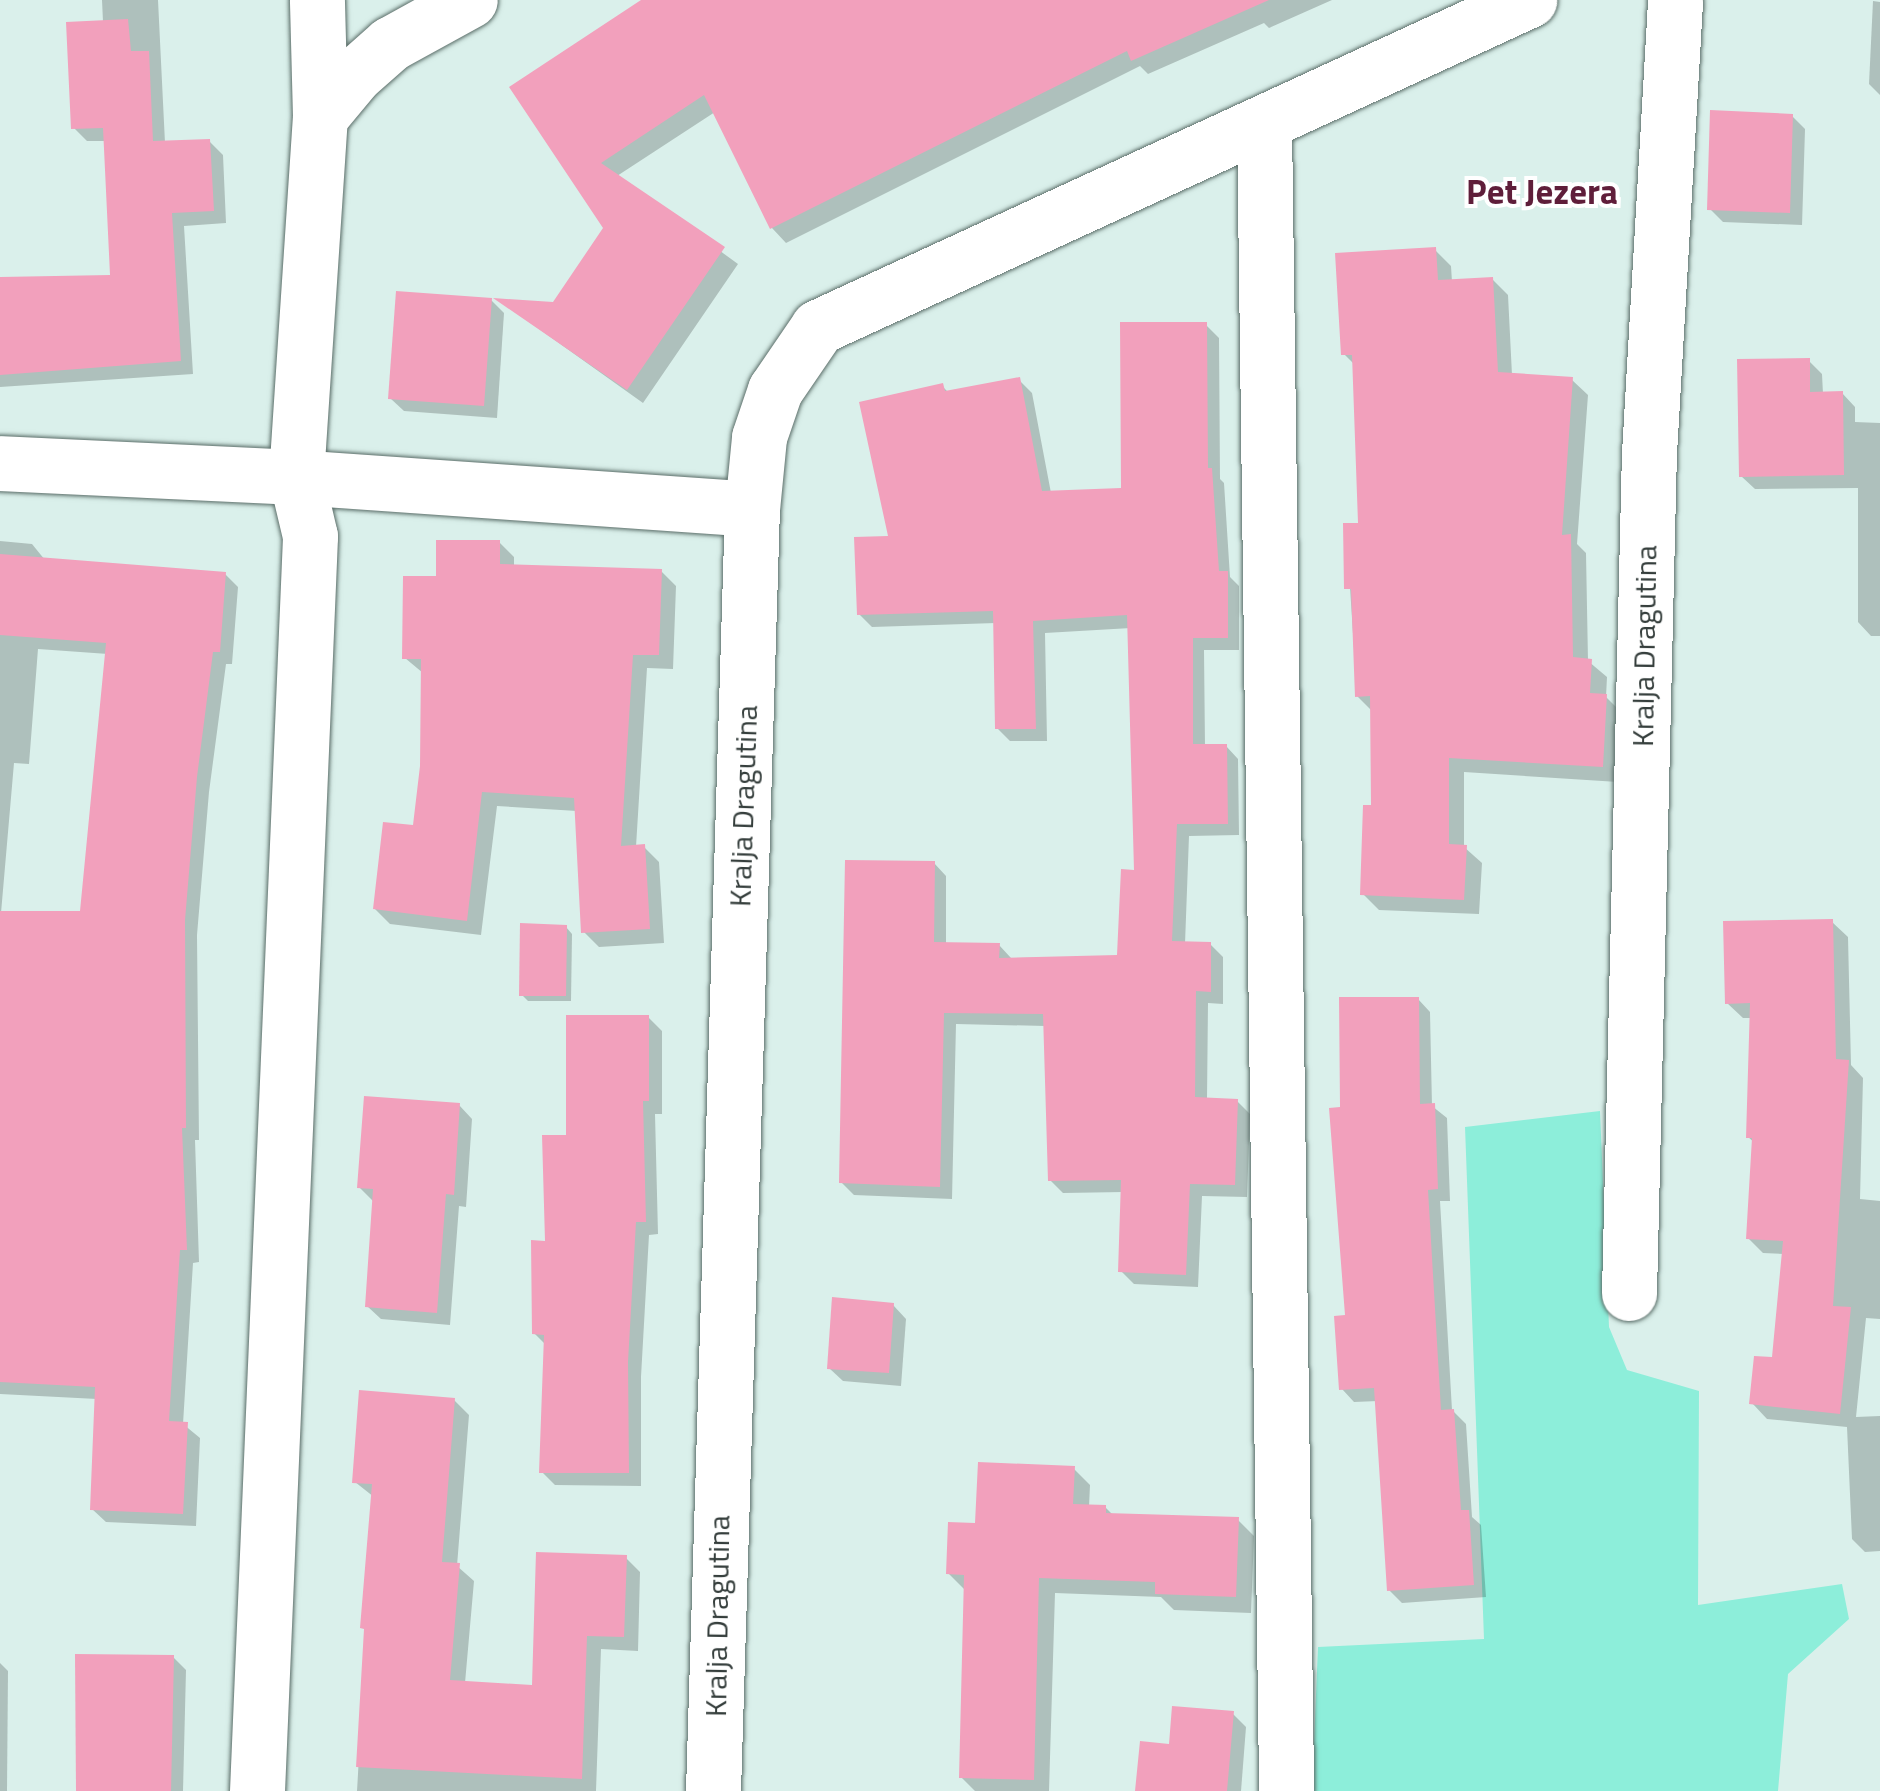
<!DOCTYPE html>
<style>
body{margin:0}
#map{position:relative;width:1880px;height:1791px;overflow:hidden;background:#daf0eb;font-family:"Titillium Web",sans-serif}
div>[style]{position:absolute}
.green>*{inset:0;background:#8deeda}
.shadow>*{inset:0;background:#0003}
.building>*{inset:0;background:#f2a0bc}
.roads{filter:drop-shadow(0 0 2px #5a6d68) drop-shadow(0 0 2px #5a6d68)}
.minor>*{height:55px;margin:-27.5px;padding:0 27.5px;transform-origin:27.5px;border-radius:27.5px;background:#fff}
span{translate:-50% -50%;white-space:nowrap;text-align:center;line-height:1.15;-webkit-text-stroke:8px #fff;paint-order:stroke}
.street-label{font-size:30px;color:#353e3c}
.quarter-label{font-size:35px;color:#5f1e3a;font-weight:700}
</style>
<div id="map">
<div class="green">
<div style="clip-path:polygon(1600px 1111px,1609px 1327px,1627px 1370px,1699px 1391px,1698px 1605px,1842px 1584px,1849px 1619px,1788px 1674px,1778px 1791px,1312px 1791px,1318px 1647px,1484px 1639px,1465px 1127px)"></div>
</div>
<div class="shadow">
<div style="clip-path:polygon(102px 0,158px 0,165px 143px,209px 141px,223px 155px,226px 223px,184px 226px,193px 374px,0 387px,0 279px,113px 277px,106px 141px,87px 141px,74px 128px,103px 22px)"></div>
<div style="clip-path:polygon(644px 0,1332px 0,1269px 28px,1264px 23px,1148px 74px,1140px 66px,786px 243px,772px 228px,715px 112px,617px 176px,738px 264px,643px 403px,500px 301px,554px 304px,606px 228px,513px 88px)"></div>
<div style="clip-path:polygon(1873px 1px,1880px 2px,1880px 95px,1869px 84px)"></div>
<div style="clip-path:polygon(1792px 116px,1805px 129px,1802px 225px,1723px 222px,1710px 209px)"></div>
<div style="clip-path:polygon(1435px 250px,1451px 266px,1452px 282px,1492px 279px,1508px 295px,1512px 375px,1572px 380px,1588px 395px,1577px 544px,1586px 553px,1588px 661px,1607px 677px,1606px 697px,1622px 713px,1618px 782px,1464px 772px,1464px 847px,1482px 863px,1479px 914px,1379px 910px,1363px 894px,1373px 808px,1373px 712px,1357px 696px,1346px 525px,1361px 525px,1355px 365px,1344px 354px)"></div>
<div style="clip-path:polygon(491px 300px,504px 313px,497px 418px,404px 411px,390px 398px)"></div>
<div style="clip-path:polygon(1206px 325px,1219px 338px,1220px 479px,1224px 483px,1230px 577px,1239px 586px,1239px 650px,1204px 650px,1205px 747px,1226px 746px,1238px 759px,1239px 835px,1189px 836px,1185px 944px,1210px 944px,1223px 957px,1223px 1004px,1208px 1003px,1207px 1100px,1237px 1101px,1250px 1114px,1247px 1197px,1202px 1196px,1198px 1287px,1134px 1284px,1121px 1271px,1124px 1192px,1063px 1193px,1050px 1180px,1046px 1026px,956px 1024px,952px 1199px,854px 1195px,841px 1182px,934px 863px,946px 876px,946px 945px,999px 945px,1011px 958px,1119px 957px,1136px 872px,1131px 628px,1045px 633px,1047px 741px,1010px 741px,997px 728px,996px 623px,872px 627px,859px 614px,891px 538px,942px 386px,949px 393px,1019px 380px,1032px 393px,1051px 493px,1124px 491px)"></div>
<div style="clip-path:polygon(1809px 361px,1822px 374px,1823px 394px,1842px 393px,1855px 407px,1855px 422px,1880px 423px,1880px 636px,1871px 636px,1858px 622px,1858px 488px,1755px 489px,1741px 476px)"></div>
<div style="clip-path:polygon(evenodd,0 541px,32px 544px,45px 560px,225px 574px,238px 587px,232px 664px,226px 664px,209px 792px,197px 935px,199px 1140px,195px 1140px,199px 1262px,193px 1263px,183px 1424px,200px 1438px,196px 1526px,106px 1522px,92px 1509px,97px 1399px,0 1394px,0 541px,38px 649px,108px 654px,82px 913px,1px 913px,14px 763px,29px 764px,38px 649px)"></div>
<div style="clip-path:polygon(499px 542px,514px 557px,514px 567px,661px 571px,676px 586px,673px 669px,647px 668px,636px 847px,644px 847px,659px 862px,664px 943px,599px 947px,584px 932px,577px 811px,497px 806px,481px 935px,390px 924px,375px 909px,415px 828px,422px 766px,423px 673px,405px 658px,439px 578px)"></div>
<div style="clip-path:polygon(1832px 922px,1848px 937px,1851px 1065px,1863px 1078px,1860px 1199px,1880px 1201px,1880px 1319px,1866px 1318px,1856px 1417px,1880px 1416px,1880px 1551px,1865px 1552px,1852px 1539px,1847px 1427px,1767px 1419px,1752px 1403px,1774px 1360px,1784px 1254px,1763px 1253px,1748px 1238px,1755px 1143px,1748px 1137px,1752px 1018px,1743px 1018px,1727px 1003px)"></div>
<div style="clip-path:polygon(566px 927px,572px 934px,571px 1001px,528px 1001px,522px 995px)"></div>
<div style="clip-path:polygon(1418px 999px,1430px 1012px,1432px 1106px,1447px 1118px,1450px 1201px,1440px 1201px,1452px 1410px,1466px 1424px,1472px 1517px,1481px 1525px,1486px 1597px,1402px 1603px,1389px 1590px,1378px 1401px,1354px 1402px,1342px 1389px,1348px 1317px,1343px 1109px)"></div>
<div style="clip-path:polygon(648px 1017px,662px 1031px,662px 1114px,655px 1114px,658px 1234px,649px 1235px,641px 1377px,641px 1486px,555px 1485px,542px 1472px,546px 1345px,534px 1333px,568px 1137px)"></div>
<div style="clip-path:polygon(459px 1105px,472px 1119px,466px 1207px,459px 1206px,450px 1325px,381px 1319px,367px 1306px,373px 1201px,359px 1187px)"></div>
<div style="clip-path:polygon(893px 1305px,906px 1319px,901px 1386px,843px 1381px,829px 1368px)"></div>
<div style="clip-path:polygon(454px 1400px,469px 1415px,457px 1566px,474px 1581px,465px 1683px,534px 1687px,626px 1558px,640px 1572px,638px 1651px,601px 1649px,596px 1791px,357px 1791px,374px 1497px,355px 1482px)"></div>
<div style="clip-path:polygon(1074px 1469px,1090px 1485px,1089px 1507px,1105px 1507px,1113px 1515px,1238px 1520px,1254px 1536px,1251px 1613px,1174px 1610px,1161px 1597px,1055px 1593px,1049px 1791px,975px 1791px,961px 1777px,965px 1590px,948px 1573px,977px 1525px)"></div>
<div style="clip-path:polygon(77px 1656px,173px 1657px,186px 1670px,183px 1791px,76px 1791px)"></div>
<div style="clip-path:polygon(0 1663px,8px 1671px,7px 1791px,0 1791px)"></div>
<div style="clip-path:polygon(1233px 1714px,1246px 1727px,1241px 1791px,1138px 1791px,1171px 1746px)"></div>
</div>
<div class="building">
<div style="clip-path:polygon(641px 0,1269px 0,1131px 61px,1127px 51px,770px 229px,704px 95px,601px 163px,725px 247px,627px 390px,493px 298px,553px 302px,603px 228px,509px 87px)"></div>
<div style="clip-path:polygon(128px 19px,131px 51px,149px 51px,153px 141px,210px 139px,214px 211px,172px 213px,181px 361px,0 375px,0 277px,110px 275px,103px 128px,71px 129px,66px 22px)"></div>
<div style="clip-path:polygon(1710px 110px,1793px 114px,1790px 213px,1707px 210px)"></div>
<div style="clip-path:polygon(1436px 247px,1438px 280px,1493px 277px,1498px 372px,1573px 377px,1562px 535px,1571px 534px,1573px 657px,1592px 659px,1590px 693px,1607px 694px,1603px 767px,1449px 758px,1449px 844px,1467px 845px,1464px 900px,1360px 895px,1363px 805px,1371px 805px,1370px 696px,1355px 697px,1351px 589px,1344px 589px,1343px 523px,1358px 523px,1352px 355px,1341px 355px,1335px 253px)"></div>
<div style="clip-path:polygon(396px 291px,492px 298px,484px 406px,388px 399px)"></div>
<div style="clip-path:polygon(1120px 322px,1207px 322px,1208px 468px,1212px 468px,1219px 571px,1228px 571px,1228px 638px,1193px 638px,1193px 744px,1227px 744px,1228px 824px,1177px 824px,1172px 941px,1211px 942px,1211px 992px,1196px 991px,1195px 1097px,1238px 1099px,1235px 1185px,1190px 1184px,1186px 1275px,1118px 1272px,1121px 1180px,1048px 1181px,1043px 1014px,944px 1013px,940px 1187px,839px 1183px,845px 860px,935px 861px,934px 942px,1000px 943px,999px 958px,1117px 955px,1121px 869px,1134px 870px,1127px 615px,1033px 621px,1036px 729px,995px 729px,993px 611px,857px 615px,854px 537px,888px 536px,859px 402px,943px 383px,945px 391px,1020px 377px,1042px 491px,1121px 488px)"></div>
<div style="clip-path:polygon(1810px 358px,1810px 392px,1843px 391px,1844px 475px,1739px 477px,1737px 359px)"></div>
<div style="clip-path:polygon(436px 540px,500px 540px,500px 564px,662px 569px,659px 655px,633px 655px,621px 846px,645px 844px,650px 929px,581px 933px,574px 798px,482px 792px,467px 921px,373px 909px,383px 822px,413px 825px,420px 766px,421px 659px,402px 659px,403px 576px,436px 576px)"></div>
<div style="clip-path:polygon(0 554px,226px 572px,220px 652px,213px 652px,197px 777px,185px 920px,186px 1128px,182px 1128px,187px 1250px,180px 1250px,169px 1421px,188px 1422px,183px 1514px,90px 1510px,95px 1387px,0 1382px,0 911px,80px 911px,106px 643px,0 635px)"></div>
<div style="clip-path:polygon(1833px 919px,1836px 1059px,1849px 1060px,1833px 1306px,1851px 1307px,1840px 1414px,1749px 1404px,1754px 1356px,1772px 1357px,1783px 1241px,1746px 1239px,1752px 1138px,1746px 1138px,1750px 1003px,1725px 1004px,1723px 921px)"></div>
<div style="clip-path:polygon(520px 923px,567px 925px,566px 996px,519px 996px)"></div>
<div style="clip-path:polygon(1339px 997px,1419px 997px,1420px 1104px,1435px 1103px,1438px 1189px,1428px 1190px,1441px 1410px,1454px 1409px,1461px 1510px,1469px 1510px,1474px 1585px,1387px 1591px,1374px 1388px,1339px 1390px,1334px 1316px,1345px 1315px,1329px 1108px,1340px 1107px)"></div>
<div style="clip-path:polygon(566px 1015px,649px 1015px,649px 1101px,643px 1101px,646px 1222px,636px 1222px,628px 1362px,629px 1473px,539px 1473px,544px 1335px,532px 1334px,531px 1240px,545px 1241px,542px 1135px,566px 1135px)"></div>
<div style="clip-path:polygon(364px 1096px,460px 1103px,454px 1195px,446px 1194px,437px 1313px,365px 1307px,373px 1189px,357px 1188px)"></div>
<div style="clip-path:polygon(832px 1297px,894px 1303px,889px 1373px,827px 1369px)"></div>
<div style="clip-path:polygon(359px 1390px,455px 1398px,442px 1562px,460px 1563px,450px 1680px,532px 1685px,536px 1552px,627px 1555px,624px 1637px,587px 1636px,582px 1779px,356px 1767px,364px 1629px,360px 1628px,372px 1484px,352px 1483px)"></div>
<div style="clip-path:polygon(978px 1462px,1075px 1466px,1073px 1504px,1106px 1505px,1106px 1513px,1239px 1517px,1236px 1597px,1155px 1594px,1155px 1582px,1039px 1578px,1034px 1780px,959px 1778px,964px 1575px,946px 1574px,948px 1522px,975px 1523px)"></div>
<div style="clip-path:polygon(75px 1654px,174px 1655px,171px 1791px,76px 1791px)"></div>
<div style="clip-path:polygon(1172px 1706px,1234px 1711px,1227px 1791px,1135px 1791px,1140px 1741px,1169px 1744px)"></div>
</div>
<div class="roads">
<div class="minor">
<div style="left:320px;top:117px;width:55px;rotate:-50.2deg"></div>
<div style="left:355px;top:75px;width:47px;rotate:-41.5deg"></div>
<div style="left:390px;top:44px;width:91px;rotate:-28.8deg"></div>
<div style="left:1264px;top:123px;width:1668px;rotate:89.24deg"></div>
<div style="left:0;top:463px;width:296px;rotate:2.7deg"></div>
<div style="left:296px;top:477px;width:457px;rotate:4deg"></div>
<div style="left:1629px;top:1293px;width:840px;rotate:-88.64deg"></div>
<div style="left:1649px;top:453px;width:454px;rotate:-86.7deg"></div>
<div style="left:257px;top:1791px;width:1256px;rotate:-87.58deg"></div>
<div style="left:310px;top:536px;width:61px;rotate:-103.3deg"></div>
<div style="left:296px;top:477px;width:361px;rotate:-86.2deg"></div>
<div style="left:320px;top:117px;width:117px;rotate:-91.5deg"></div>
<div style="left:713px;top:1791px;width:1283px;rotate:-88.26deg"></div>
<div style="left:752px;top:509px;width:72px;rotate:-84.4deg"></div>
<div style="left:759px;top:437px;width:50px;rotate:-71.2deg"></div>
<div style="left:775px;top:390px;width:76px;rotate:-55.7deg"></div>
<div style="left:818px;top:327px;width:783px;rotate:-24.7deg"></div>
</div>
</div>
<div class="street-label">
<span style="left:1644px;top:646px;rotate:-89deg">Kralja Dragutina</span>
<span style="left:743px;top:806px;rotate:-88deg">Kralja Dragutina</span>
<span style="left:717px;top:1616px;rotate:-89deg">Kralja Dragutina</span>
</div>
<div class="quarter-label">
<span style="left:1542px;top:191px">Pet Jezera</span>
</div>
</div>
